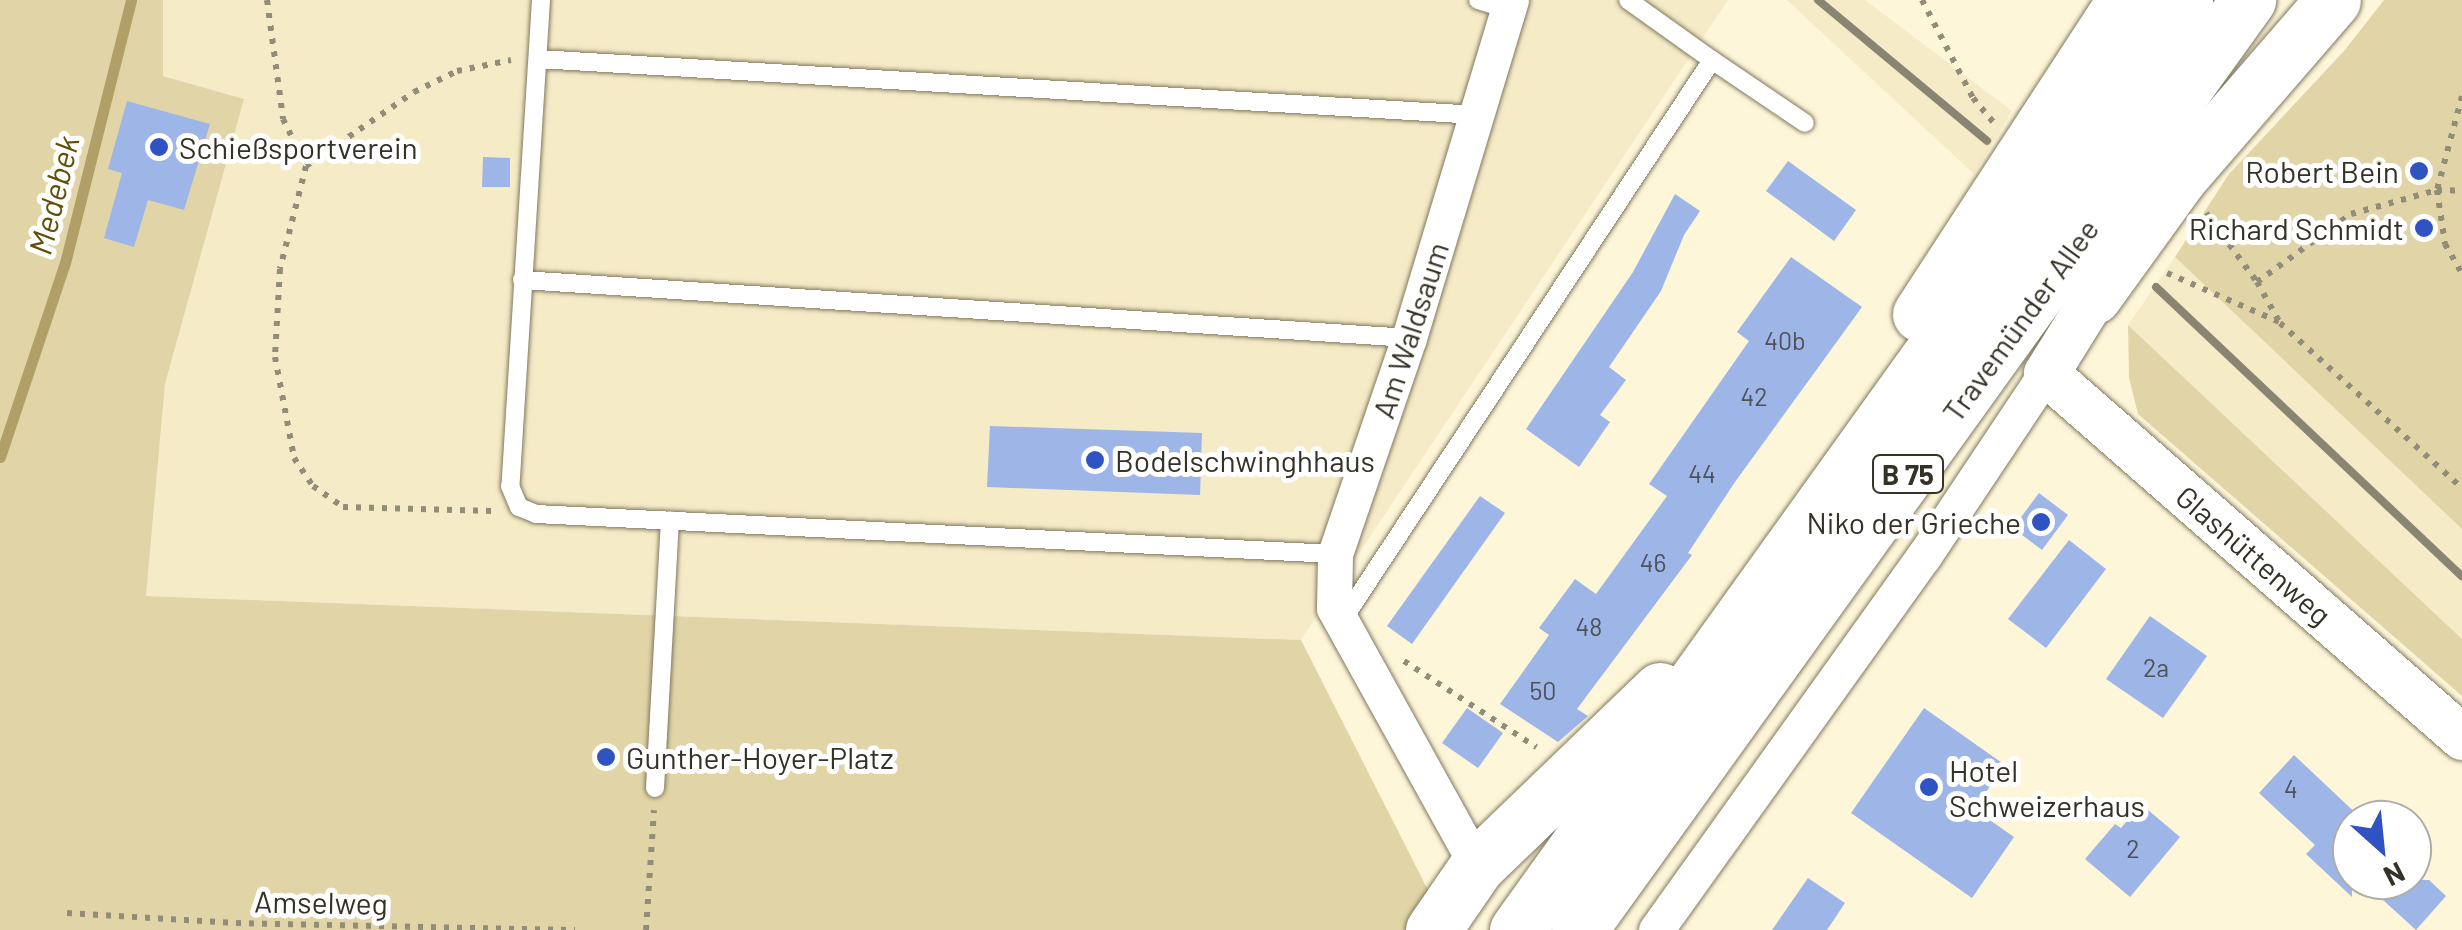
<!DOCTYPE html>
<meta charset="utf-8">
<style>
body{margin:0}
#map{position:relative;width:2462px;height:930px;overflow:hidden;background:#fef6d9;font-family:Barlow,sans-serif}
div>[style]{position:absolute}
.built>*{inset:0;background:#f5ebc7}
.green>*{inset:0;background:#e1d5a8}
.stream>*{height:11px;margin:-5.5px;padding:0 5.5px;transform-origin:5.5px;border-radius:5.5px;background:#b0a067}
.building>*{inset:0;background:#9eb5e8}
.path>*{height:6px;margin-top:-3px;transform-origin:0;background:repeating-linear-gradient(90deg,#928d79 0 5px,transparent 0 13px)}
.roads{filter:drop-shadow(0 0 2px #80795f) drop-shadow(0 0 2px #80795f)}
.service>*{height:18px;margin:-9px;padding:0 9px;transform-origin:9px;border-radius:9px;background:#fff}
.minor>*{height:35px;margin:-17.5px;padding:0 17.5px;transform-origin:17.5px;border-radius:17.5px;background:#fff}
.tertiary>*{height:45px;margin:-22.5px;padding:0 22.5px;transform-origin:22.5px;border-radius:22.5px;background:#fff}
.trunk>*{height:55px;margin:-27.5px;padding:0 27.5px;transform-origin:27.5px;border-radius:27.5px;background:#fff}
.rail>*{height:8px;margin:-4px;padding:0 4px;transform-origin:4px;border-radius:4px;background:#8a8572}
.dots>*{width:28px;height:28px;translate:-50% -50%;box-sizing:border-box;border:5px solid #fff;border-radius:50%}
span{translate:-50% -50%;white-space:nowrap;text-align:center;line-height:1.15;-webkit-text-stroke:10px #fff;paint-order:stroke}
.number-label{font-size:25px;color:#4e5256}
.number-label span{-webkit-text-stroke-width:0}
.shield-label span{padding:2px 8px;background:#fff;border:2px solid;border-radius:8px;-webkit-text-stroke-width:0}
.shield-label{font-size:28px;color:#343126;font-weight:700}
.poi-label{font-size:30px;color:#343126}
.left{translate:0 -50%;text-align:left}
.right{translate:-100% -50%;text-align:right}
.street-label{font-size:30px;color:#343126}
.water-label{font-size:32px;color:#604f04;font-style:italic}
.north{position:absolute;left:2332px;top:800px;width:100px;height:100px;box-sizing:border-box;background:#fff;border:2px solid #aeada8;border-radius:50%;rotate:153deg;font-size:28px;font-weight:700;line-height:40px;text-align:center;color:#343126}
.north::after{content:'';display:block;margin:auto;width:35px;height:45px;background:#3053c3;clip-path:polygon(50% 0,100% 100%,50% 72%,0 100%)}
</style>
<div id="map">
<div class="built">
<div style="clip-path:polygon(163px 0,1728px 0,1301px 640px,146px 596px,165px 384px,244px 99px,163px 76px)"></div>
<div style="clip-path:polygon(1787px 0,1865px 0,2012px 111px,1974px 174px)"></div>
<div style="clip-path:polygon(2175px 257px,2462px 529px,2462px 639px,2128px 325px)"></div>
</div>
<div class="green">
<div style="clip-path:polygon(0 0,163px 0,163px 76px,244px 99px,165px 384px,146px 596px,1301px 640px,1429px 892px,1405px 930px,0 930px)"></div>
<div style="clip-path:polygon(2384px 0,2462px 0,2462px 529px,2175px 257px,2229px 174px,2344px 51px)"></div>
<div style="clip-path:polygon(2128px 325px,2462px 639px,2462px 696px,2138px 414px,2129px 378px)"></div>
</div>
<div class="stream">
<div style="left:0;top:457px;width:205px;rotate:-71.5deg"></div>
<div style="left:65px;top:263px;width:271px;rotate:-75.9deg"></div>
</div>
<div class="building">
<div style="clip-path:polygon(127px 101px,210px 124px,184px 210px,148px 200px,134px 247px,104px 238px,122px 173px,108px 169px)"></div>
<div style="clip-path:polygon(483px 157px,510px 158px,510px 187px,482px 187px)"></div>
<div style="clip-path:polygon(1788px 161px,1856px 210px,1834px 241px,1766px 191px)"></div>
<div style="clip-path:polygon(1675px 194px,1700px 211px,1684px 235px,1661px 291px,1609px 367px,1626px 380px,1600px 415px,1610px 422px,1579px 467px,1526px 429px,1633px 272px)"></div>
<div style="clip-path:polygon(1791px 257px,1862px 307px,1735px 482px,1688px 553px,1692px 555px,1577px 709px,1588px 716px,1558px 742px,1500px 704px,1549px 635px,1539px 628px,1575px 579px,1596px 594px,1667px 496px,1649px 484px,1749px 341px,1737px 332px)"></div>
<div style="clip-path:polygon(990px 426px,1202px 433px,1200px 495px,987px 487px)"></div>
<div style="clip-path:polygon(2039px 493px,2068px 515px,2042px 550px,2013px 528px)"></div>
<div style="clip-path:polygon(1480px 496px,1505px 513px,1412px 644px,1387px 626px)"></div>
<div style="clip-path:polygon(2069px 540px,2106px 569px,2046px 648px,2008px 619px)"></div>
<div style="clip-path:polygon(2150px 616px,2207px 656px,2163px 718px,2106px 679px)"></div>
<div style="clip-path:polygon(1467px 708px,1503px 733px,1478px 768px,1442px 743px)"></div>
<div style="clip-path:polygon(1924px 708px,2005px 765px,1974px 809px,2014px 837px,1972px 898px,1851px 813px)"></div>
<div style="clip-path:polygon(2294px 755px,2363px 820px,2352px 820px,2352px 897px,2306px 854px,2315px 845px,2259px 793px)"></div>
<div style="clip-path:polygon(2141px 804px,2180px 837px,2130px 897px,2085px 859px,2115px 824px,2121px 828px)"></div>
<div style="clip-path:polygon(1808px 878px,1845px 903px,1827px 930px,1772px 930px)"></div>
<div style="clip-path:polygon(2361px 880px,2429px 880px,2446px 896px,2416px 930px)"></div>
</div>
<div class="path">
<div style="left:267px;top:0;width:120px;rotate:82.3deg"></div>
<div style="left:283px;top:119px;width:52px;rotate:63.9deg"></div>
<div style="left:306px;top:166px;width:106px;rotate:104.2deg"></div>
<div style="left:280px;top:269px;width:88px;rotate:93.3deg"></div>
<div style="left:275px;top:357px;width:103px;rotate:79.3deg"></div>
<div style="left:294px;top:458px;width:34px;rotate:56deg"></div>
<div style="left:313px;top:486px;width:37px;rotate:35deg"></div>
<div style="left:343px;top:507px;width:150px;rotate:1.5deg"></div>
<div style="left:1922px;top:0;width:110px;rotate:62.5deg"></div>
<div style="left:1973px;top:98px;width:33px;rotate:50deg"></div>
<div style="left:2462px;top:96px;width:97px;rotate:104.9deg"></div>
<div style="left:2437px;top:190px;width:55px;rotate:81.6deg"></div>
<div style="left:2445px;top:244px;width:34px;rotate:60deg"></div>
<div style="left:306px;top:166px;width:131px;rotate:-34.4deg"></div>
<div style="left:414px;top:92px;width:48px;rotate:-26deg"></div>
<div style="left:457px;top:71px;width:55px;rotate:-11.5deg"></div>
<div style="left:2206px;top:213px;width:86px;rotate:53.5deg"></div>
<div style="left:2257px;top:282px;width:47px;rotate:60.7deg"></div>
<div style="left:2280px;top:323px;width:246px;rotate:42.2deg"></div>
<div style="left:2167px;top:273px;width:122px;rotate:23.6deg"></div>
<div style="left:2257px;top:282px;width:116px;rotate:-35.9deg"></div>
<div style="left:2351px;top:214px;width:89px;rotate:-15.6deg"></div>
<div style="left:2437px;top:190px;width:25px;rotate:2deg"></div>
<div style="left:1404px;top:661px;width:158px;rotate:33.1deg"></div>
<div style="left:67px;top:913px;width:169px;rotate:3.4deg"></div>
<div style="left:236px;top:923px;width:339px;rotate:1.2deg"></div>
<div style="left:646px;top:930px;width:120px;rotate:-86.2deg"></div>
</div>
<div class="roads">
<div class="service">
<div style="left:541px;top:0;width:487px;rotate:93.6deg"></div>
<div style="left:510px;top:486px;width:23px;rotate:67deg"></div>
<div style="left:519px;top:507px;width:18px;rotate:22deg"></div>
<div style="left:536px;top:514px;width:800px;rotate:2.87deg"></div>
<div style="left:1478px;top:0;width:31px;rotate:17deg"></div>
<div style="left:538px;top:59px;width:942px;rotate:3.41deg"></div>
<div style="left:1712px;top:60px;width:112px;rotate:34.1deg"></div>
<div style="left:522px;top:280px;width:889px;rotate:3.74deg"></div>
<div style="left:1342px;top:621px;width:672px;rotate:-56.59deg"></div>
<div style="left:1712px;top:60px;width:103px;rotate:-144.5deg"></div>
<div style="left:655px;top:788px;width:268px;rotate:-86.8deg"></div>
</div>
<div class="minor">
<div style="left:1477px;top:866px;width:295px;rotate:-119deg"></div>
<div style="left:1334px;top:608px;width:54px;rotate:-88.9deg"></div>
<div style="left:1335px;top:554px;width:228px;rotate:-71.1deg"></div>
<div style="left:1409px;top:338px;width:353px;rotate:-73.2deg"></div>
<div style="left:1656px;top:930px;width:460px;rotate:-54.4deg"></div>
<div style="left:1924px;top:556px;width:220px;rotate:-56.3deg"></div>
</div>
<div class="tertiary">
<div style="left:2094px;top:296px;width:91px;rotate:121.9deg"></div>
<div style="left:2046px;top:373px;width:553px;rotate:41.19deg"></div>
</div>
<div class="trunk">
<div style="left:2094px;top:296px;width:145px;rotate:-54.2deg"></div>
<div style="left:2179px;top:178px;width:235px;rotate:-49.1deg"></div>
<div style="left:1920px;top:314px;width:375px;rotate:-56.9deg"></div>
<div style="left:1433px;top:930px;width:78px;rotate:-55.5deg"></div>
<div style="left:1477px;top:866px;width:254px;rotate:-43.9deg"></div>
<div style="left:1517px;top:930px;width:1145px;rotate:-54.31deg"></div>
<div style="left:1579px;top:930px;width:1146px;rotate:-54.27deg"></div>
</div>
</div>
<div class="rail">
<div style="left:1818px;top:0;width:220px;rotate:39.8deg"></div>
<div style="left:2156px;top:287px;width:421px;rotate:43.4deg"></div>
</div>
<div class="dots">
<div style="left:159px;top:147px;background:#3053c3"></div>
<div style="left:2419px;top:171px;background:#3053c3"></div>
<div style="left:2424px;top:228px;background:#3053c3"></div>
<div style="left:1095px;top:460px;background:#3053c3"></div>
<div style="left:2041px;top:522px;background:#3053c3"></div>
<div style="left:606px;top:757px;background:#3053c3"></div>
<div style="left:1929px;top:787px;background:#3053c3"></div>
</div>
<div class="number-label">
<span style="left:1785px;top:340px">40b</span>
<span style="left:1754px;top:396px">42</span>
<span style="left:1702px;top:473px">44</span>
<span style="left:1653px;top:562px">46</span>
<span style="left:1589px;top:626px">48</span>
<span style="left:2156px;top:667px">2a</span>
<span style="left:1543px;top:690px">50</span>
<span style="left:2291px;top:788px">4</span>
<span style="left:2133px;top:848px">2</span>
</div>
<div class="shield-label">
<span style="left:1908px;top:474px">B 75</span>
</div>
<div class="poi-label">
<span class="left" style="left:179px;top:147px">Schießsportverein</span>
<span class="right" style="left:2399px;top:171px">Robert Bein</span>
<span class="right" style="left:2404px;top:228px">Richard Schmidt</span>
<span class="left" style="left:1115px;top:460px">Bodelschwinghhaus</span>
<span class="right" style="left:2021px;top:522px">Niko der Grieche</span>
<span class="left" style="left:626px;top:757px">Gunther-Hoyer-Platz</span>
<span class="left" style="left:1949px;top:787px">Hotel<br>Schweizerhaus</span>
</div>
<div class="street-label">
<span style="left:2020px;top:320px;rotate:-54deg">Travemünder Allee</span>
<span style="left:1410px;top:330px;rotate:-72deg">Am Waldsaum</span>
<span style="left:2254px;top:555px;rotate:41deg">Glashüttenweg</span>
<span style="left:321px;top:902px;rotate:1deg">Amselweg</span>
</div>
<div class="water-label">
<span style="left:53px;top:195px;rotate:-76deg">Medebek</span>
</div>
<div class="north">N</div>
</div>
